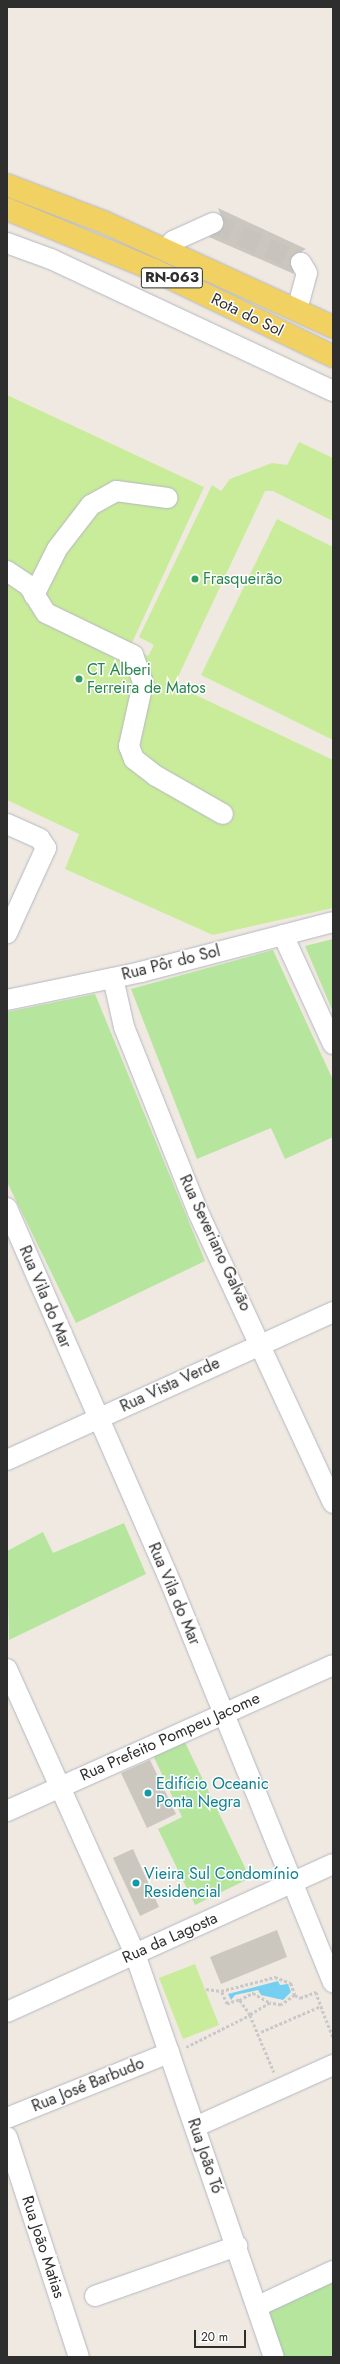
<!DOCTYPE html>
<meta charset="utf-8">
<style>
body{margin:0}
#map{position:relative;width:340px;height:2364px;overflow:hidden;background:#efe9e1;font-family:Jost,sans-serif}
div>[style]{position:absolute}
.green>*{inset:0;background:#b6e59e}
.pitch>*{inset:0;background:#c9ec9a}
.water>*{inset:0;background:#75cff0}
.building>*{inset:0;background:#cbc7bf}
.minor-tunnel>*{height:20px;margin-top:-10px;transform-origin:0;background:repeating-linear-gradient(90deg,#c8c4bd 0 20px,transparent 0 30px)}
.path>*{height:2.5px;margin-top:-1.25px;transform-origin:0;background:repeating-linear-gradient(90deg,#c9c9c9 0 3px,transparent 0 5px)}
.roads{filter:drop-shadow(0 0 1px #b4b7c1) drop-shadow(0 0 1px #b4b7c1)}
.minor>*{height:20px;margin:-10px;padding:0 10px;transform-origin:10px;border-radius:10px;background:#fff}
.major>*{height:22px;margin:-11px;padding:0 11px;transform-origin:11px;border-radius:11px;background:#f2d163}
.dots>*{width:11px;height:11px;translate:-50% -50%;box-sizing:border-box;border:2px solid #fff;border-radius:50%}
span{translate:-50% -50%;white-space:nowrap;text-align:center;line-height:1.15;-webkit-text-stroke:3px #fff;paint-order:stroke}
.shield-label span{padding:1px 3px;background:#fff;border:1px solid;border-radius:3px;-webkit-text-stroke-width:0}
.shield-label{font-size:15px;color:#2e2e2e;font-weight:700}
.street-label{font-size:16px;color:#2e2e2e}
.leisure-label{font-size:16px;color:#27864d}
.left{translate:0 -50%;text-align:left}
.culture-label{font-size:16px;color:#0d838f}
.frame{position:absolute;inset:0;border:8px solid #2e2e2e;pointer-events:none}
.scale{position:absolute;left:194px;top:2330px;width:52px;height:18px;box-sizing:border-box;border:2px solid #2e2e2e;border-top:0;padding-left:5px;font-size:12px;line-height:14px;white-space:nowrap;color:#2e2e2e;-webkit-text-stroke:3px #fff;paint-order:stroke}
</style>
<div id="map">
<div class="green">
<div style="clip-path:polygon(333px 939px,333px 1012px,305px 946px)"></div>
<div style="clip-path:polygon(273px 950px,333px 1080px,333px 1137px,285px 1159px,271px 1128px,197px 1159px,131px 989px)"></div>
<div style="clip-path:polygon(95px 994px,205px 1261px,76px 1323px,7px 1182px,7px 1012px)"></div>
<div style="clip-path:polygon(124px 1523px,146px 1574px,9px 1640px,7px 1551px,43px 1532px,53px 1553px)"></div>
<div style="clip-path:polygon(182px 1736px,250px 1878px,195px 1905px,158px 1829px,182px 1817px,151px 1751px)"></div>
<div style="clip-path:polygon(333px 2281px,333px 2357px,280px 2357px,267px 2311px)"></div>
</div>
<div class="pitch">
<div style="clip-path:polygon(7px 395px,204px 487px,130px 647px,148px 656px,154px 645px,139px 637px,212px 485px,221px 491px,230px 479px,272px 463px,287px 465px,299px 442px,333px 458px,333px 521px,273px 491px,265px 491px,177px 679px,183px 689px,333px 760px,333px 908px,213px 935px,65px 869px,79px 834px,7px 800px)"></div>
<div style="clip-path:polygon(277px 519px,333px 547px,333px 740px,201px 675px)"></div>
<div style="clip-path:polygon(195px 1964px,219px 2025px,183px 2039px,159px 1978px)"></div>
</div>
<div class="water">
<div style="clip-path:polygon(278px 1981px,280px 1985px,288px 1984px,291px 1992px,283px 2000px,261px 1995px,258px 1990px,235px 1995px,231px 2000px,228px 1994px)"></div>
</div>
<div class="building">
<div style="clip-path:polygon(218px 208px,306px 249px,291px 258px,294px 274px,209px 237px,224px 225px)"></div>
<div style="clip-path:polygon(150px 1760px,176px 1814px,147px 1828px,121px 1773px)"></div>
<div style="clip-path:polygon(133px 1849px,159px 1907px,140px 1916px,113px 1858px)"></div>
<div style="clip-path:polygon(277px 1930px,287px 1957px,221px 1984px,210px 1957px)"></div>
</div>
<div class="minor-tunnel">
<div style="left:213px;top:223px;width:97px;rotate:24.4deg"></div>
</div>
<div class="path">
<div style="left:275px;top:1977px;width:17px;rotate:21deg"></div>
<div style="left:291px;top:1983px;width:13px;rotate:72deg"></div>
<div style="left:295px;top:1995px;width:17px;rotate:144deg"></div>
<div style="left:281px;top:2005px;width:11px;rotate:-170deg"></div>
<div style="left:270px;top:2003px;width:23px;rotate:149deg"></div>
<div style="left:250px;top:2015px;width:19px;rotate:-126deg"></div>
<div style="left:239px;top:2000px;width:13px;rotate:162deg"></div>
<div style="left:227px;top:2004px;width:14px;rotate:-115deg"></div>
<div style="left:221px;top:1991px;width:56px;rotate:-14.5deg"></div>
<div style="left:206px;top:1989px;width:15px;rotate:8deg"></div>
<div style="left:295px;top:1995px;width:6px;rotate:31deg"></div>
<div style="left:300px;top:1998px;width:17px;rotate:-21deg"></div>
<div style="left:316px;top:1992px;width:15px;rotate:70deg"></div>
<div style="left:239px;top:2000px;width:16px;rotate:-27deg"></div>
<div style="left:253px;top:1993px;width:20px;rotate:30deg"></div>
<div style="left:261px;top:2032px;width:65px;rotate:-23.4deg"></div>
<div style="left:321px;top:2006px;width:33px;rotate:69deg"></div>
<div style="left:186px;top:2047px;width:72px;rotate:-26.6deg"></div>
<div style="left:250px;top:2015px;width:62px;rotate:67.2deg"></div>
</div>
<div class="roads">
<div class="minor">
<div style="left:7px;top:243px;width:47px;rotate:20deg"></div>
<div style="left:51px;top:259px;width:311px;rotate:25.1deg"></div>
<div style="left:165px;top:250px;width:12px;rotate:-48deg"></div>
<div style="left:173px;top:241px;width:44px;rotate:-24.2deg"></div>
<div style="left:297px;top:310px;width:38px;rotate:-75deg"></div>
<div style="left:307px;top:273px;width:12px;rotate:-121deg"></div>
<div style="left:7px;top:571px;width:27px;rotate:34deg"></div>
<div style="left:29px;top:586px;width:32px;rotate:58deg"></div>
<div style="left:46px;top:613px;width:97px;rotate:25.8deg"></div>
<div style="left:133px;top:655px;width:30px;rotate:70deg"></div>
<div style="left:143px;top:683px;width:65px;rotate:102.5deg"></div>
<div style="left:129px;top:746px;width:14px;rotate:69deg"></div>
<div style="left:134px;top:759px;width:28px;rotate:38deg"></div>
<div style="left:156px;top:776px;width:77px;rotate:29.6deg"></div>
<div style="left:34px;top:595px;width:51px;rotate:-63.4deg"></div>
<div style="left:57px;top:549px;width:56px;rotate:-52.3deg"></div>
<div style="left:91px;top:505px;width:29px;rotate:-29deg"></div>
<div style="left:116px;top:491px;width:52px;rotate:7.7deg"></div>
<div style="left:7px;top:824px;width:36px;rotate:24deg"></div>
<div style="left:40px;top:839px;width:11px;rotate:56deg"></div>
<div style="left:46px;top:848px;width:94px;rotate:114.6deg"></div>
<div style="left:283px;top:935px;width:120px;rotate:65.4deg"></div>
<div style="left:113px;top:978px;width:50px;rotate:77.3deg"></div>
<div style="left:124px;top:1027px;width:199px;rotate:68.2deg"></div>
<div style="left:198px;top:1212px;width:321px;rotate:65.1deg"></div>
<div style="left:7px;top:1000px;width:137px;rotate:-11.8deg"></div>
<div style="left:141px;top:972px;width:198px;rotate:-14.6deg"></div>
<div style="left:7px;top:1208px;width:412px;rotate:66.4deg"></div>
<div style="left:172px;top:1586px;width:428px;rotate:67.9deg"></div>
<div style="left:7px;top:1460px;width:358px;rotate:-24.4deg"></div>
<div style="left:7px;top:1669px;width:312px;rotate:65.8deg"></div>
<div style="left:135px;top:1954px;width:426px;rotate:71deg"></div>
<div style="left:7px;top:1811px;width:357px;rotate:-24.1deg"></div>
<div style="left:7px;top:2012px;width:358px;rotate:-24.4deg"></div>
<div style="left:7px;top:2118px;width:175px;rotate:-21.9deg"></div>
<div style="left:195px;top:2127px;width:151px;rotate:-24.2deg"></div>
<div style="left:7px;top:2137px;width:231px;rotate:71.9deg"></div>
<div style="left:95px;top:2296px;width:151px;rotate:-19.4deg"></div>
<div style="left:258px;top:2306px;width:83px;rotate:-25deg"></div>
</div>
<div class="major">
<div style="left:7px;top:185px;width:104px;rotate:20.9deg"></div>
<div style="left:104px;top:222px;width:252px;rotate:24.6deg"></div>
<div style="left:7px;top:209px;width:159px;rotate:22.5deg"></div>
<div style="left:154px;top:270px;width:199px;rotate:25.7deg"></div>
</div>
</div>
<div class="dots">
<div style="left:195px;top:579px;background:#2e9e5b"></div>
<div style="left:79px;top:679px;background:#2e9e5b"></div>
<div style="left:148px;top:1793px;background:#0f9aa8"></div>
<div style="left:136px;top:1883px;background:#0f9aa8"></div>
</div>
<div class="shield-label">
<span style="left:172px;top:278px">RN-063</span>
</div>
<div class="street-label">
<span style="left:247px;top:315px;rotate:26deg">Rota do Sol</span>
<span style="left:171px;top:963px;rotate:-14deg">Rua Pôr do Sol</span>
<span style="left:215px;top:1243px;rotate:65deg">Rua Severiano Galvão</span>
<span style="left:45px;top:1297px;rotate:67deg">Rua Vila do Mar</span>
<span style="left:170px;top:1385px;rotate:-25deg">Rua Vista Verde</span>
<span style="left:174px;top:1594px;rotate:67deg">Rua Vila do Mar</span>
<span style="left:170px;top:1737px;rotate:-24deg">Rua Prefeito Pompeu Jacome</span>
<span style="left:170px;top:1938px;rotate:-24deg">Rua da Lagosta</span>
<span style="left:88px;top:2085px;rotate:-22deg">Rua José Barbudo</span>
<span style="left:205px;top:2156px;rotate:71deg">Rua João Tó</span>
<span style="left:43px;top:2247px;rotate:72deg">Rua João Matias</span>
</div>
<div class="leisure-label">
<span class="left" style="left:203px;top:579px">Frasqueirão</span>
<span class="left" style="left:87px;top:679px">CT Alberi<br>Ferreira de Matos</span>
</div>
<div class="culture-label">
<span class="left" style="left:156px;top:1793px">Edifício Oceanic<br>Ponta Negra</span>
<span class="left" style="left:144px;top:1883px">Vieira Sul Condomínio<br>Residencial</span>
</div>
<div class="frame"></div>
<div class="scale">20 m</div>
</div>
